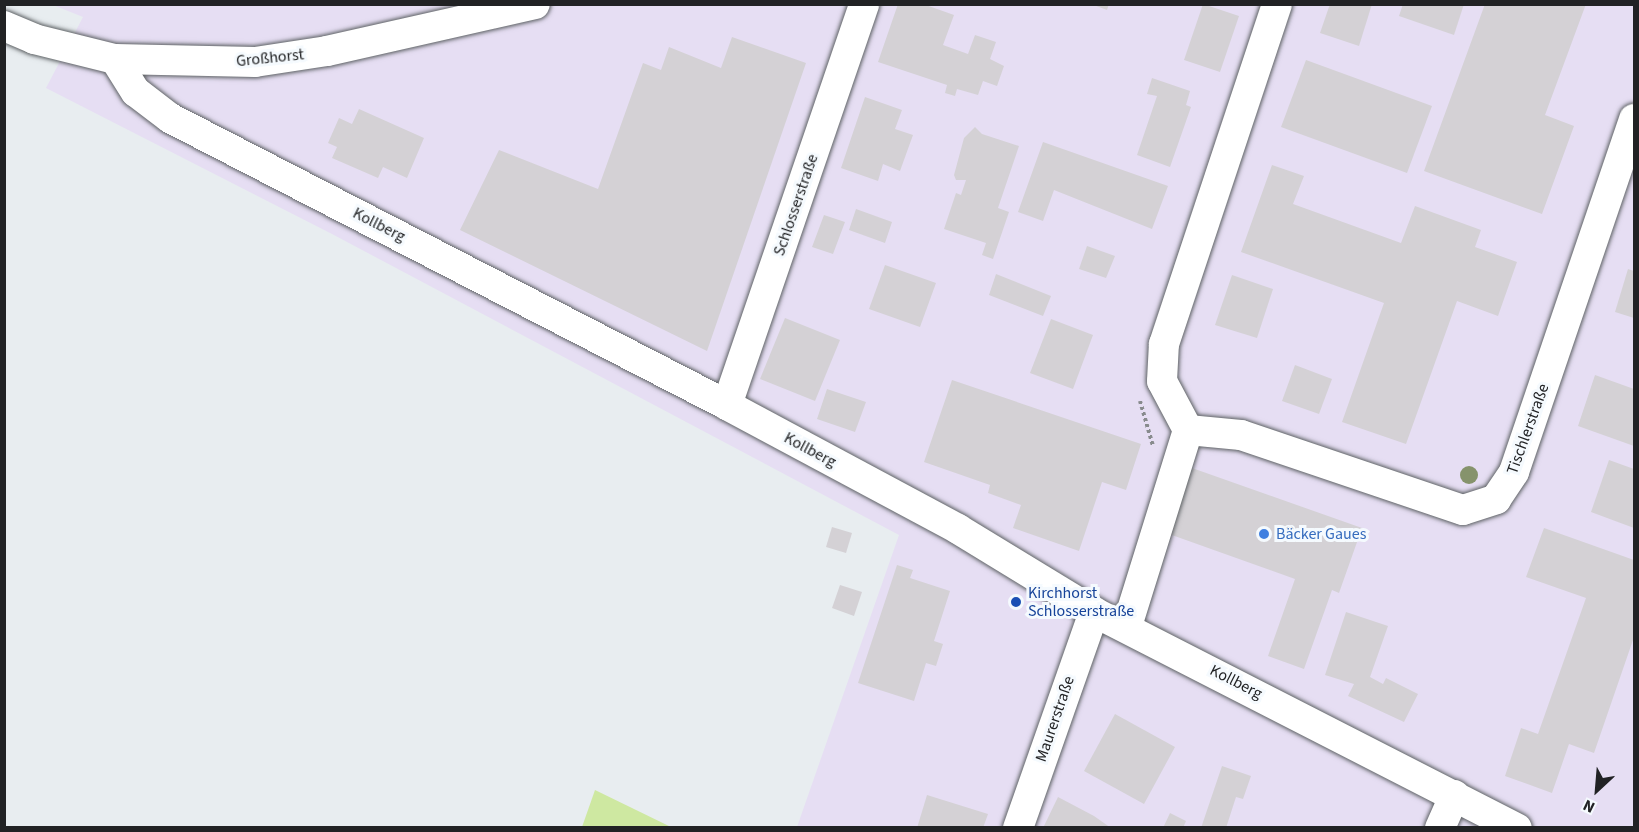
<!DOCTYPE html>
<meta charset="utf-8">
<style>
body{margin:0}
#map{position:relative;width:1639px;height:832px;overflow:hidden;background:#e8edf0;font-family:"Source Sans 3",sans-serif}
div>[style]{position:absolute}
.industrial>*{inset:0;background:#e6def3}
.green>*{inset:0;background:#cee8a1}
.building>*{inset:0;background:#d4d1d5}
.path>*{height:4px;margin-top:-2px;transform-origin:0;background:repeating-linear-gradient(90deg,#888b8d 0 3px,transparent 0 6px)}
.roads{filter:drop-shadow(0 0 2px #5e6265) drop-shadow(0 0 2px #5e6265)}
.street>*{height:30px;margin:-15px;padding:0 15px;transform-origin:15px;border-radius:15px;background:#fff}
.trees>*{width:18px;height:18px;margin:-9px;border-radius:50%;background:#86936c}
.dots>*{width:16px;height:16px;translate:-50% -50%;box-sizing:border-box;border:3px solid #f5fafe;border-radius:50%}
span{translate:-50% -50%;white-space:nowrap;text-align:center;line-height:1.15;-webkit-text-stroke:6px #f5fafe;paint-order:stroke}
.street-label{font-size:16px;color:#212224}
.shop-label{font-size:16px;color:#366cbe}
.left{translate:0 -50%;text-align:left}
.transit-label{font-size:16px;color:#164399}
.frame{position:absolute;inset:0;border:6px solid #212224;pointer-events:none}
.north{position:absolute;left:1567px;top:760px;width:60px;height:60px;-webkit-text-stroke:4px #f5fafe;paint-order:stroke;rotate:206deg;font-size:16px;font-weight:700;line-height:24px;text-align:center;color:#212224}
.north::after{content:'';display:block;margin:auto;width:21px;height:27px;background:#212224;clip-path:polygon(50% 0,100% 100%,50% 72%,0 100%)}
</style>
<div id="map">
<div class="industrial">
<div style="clip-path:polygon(53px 5px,1634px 5px,1634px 827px,797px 827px,899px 535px,332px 234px,46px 88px,83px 17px)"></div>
</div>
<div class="green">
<div style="clip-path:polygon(595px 790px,671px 827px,582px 827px)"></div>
</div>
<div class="building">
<div style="clip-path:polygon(898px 4px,923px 4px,954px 15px,943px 45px,968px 54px,975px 35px,996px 42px,990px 59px,1004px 66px,997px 86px,983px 81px,978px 95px,957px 89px,955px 96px,945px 93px,947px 85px,878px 62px)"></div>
<div style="clip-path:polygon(1091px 4px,1109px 4px,1107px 10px)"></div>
<div style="clip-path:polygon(1203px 4px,1239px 16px,1220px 72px,1184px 60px)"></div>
<div style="clip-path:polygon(1330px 4px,1372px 4px,1359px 46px,1320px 33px)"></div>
<div style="clip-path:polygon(1403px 4px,1464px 4px,1454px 35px,1399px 16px)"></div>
<div style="clip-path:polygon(1485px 4px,1586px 4px,1545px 115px,1574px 126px,1542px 214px,1424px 171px)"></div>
<div style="clip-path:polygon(732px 37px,806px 63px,707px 351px,460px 230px,499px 150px,598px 189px,643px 63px,661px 70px,669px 47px,721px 68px)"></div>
<div style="clip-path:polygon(1306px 60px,1432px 106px,1407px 173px,1281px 127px)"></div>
<div style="clip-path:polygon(1152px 78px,1190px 91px,1186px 105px,1191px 107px,1170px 167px,1137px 155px,1157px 96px,1147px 94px)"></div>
<div style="clip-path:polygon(865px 97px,902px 110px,895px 129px,913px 135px,900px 171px,883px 164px,878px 181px,841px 168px)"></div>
<div style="clip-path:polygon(359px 109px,424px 138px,407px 178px,383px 167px,378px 178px,332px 158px,337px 147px,328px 143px,339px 118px,352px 124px)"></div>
<div style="clip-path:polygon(975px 127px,982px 134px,1019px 146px,998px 208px,1009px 212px,993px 259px,982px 255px,986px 243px,944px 229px,956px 193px,961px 195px,966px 180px,956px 180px,954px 175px,964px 138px)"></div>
<div style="clip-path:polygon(1043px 142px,1168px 186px,1152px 229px,1054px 190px,1043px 221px,1018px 212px)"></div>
<div style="clip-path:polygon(1272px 165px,1304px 176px,1293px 204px,1401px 243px,1415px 206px,1481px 230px,1475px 247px,1517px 262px,1498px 316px,1457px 301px,1406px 444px,1342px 422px,1384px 303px,1241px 252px)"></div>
<div style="clip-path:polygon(856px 209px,892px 222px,885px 243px,849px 230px)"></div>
<div style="clip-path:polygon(824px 215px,845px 222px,833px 254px,812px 247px)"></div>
<div style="clip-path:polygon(1087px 246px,1115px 256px,1106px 278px,1079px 269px)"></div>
<div style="clip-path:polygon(885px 265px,936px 283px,920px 327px,869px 309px)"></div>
<div style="clip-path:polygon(1628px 269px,1634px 271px,1634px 318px,1615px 312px)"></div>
<div style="clip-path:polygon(996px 274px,1051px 296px,1043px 316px,989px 295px)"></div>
<div style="clip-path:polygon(1232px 275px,1273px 289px,1257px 338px,1215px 325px)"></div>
<div style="clip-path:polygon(785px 318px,840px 340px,815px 401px,760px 379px)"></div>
<div style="clip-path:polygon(1051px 319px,1093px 335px,1073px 389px,1030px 373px)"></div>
<div style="clip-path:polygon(1295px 365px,1332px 379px,1319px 414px,1282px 401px)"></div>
<div style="clip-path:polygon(1595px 375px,1634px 389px,1634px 446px,1578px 426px)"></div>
<div style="clip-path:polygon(952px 380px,1141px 444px,1126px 490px,1102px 482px,1079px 551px,1013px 528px,1021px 505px,988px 493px,990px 485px,924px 462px)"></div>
<div style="clip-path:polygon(827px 389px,866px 402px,855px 432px,817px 419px)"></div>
<div style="clip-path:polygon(1609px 460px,1634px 469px,1634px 528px,1591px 512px)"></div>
<div style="clip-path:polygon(1192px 468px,1362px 528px,1339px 593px,1332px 590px,1304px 669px,1268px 656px,1295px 579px,1169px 534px)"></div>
<div style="clip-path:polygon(832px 527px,852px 533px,846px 553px,826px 547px)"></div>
<div style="clip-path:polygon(1544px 528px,1634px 560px,1634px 637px,1594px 753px,1569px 744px,1552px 793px,1505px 776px,1521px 728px,1538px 734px,1586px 598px,1526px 577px)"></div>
<div style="clip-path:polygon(897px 565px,913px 570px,910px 578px,950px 591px,934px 641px,943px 644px,936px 666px,926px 663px,914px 701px,858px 683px)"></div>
<div style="clip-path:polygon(840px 585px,862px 592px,854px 616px,832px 608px)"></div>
<div style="clip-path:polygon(1346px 612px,1388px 626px,1370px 677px,1383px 684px,1386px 678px,1418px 694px,1404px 722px,1348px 696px,1354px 684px,1325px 675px)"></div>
<div style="clip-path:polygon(1115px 714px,1175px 747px,1144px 804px,1084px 771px)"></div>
<div style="clip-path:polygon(1222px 766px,1251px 776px,1243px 799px,1236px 797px,1226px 828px,1201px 828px)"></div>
<div style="clip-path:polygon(927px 795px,988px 814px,983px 828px,917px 828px)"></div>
<div style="clip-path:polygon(1058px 797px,1094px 816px,1111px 828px,1043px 828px)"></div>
<div style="clip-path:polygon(1170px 813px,1186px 821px,1183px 828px,1163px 828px)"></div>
</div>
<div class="path">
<div style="left:1140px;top:401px;width:47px;rotate:73.9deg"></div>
</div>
<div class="roads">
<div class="street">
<div style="left:4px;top:26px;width:33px;rotate:23deg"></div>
<div style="left:34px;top:39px;width:83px;rotate:13.9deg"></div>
<div style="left:115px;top:59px;width:140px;rotate:1.2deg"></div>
<div style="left:255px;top:62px;width:73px;rotate:-8.7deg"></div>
<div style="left:327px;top:51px;width:213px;rotate:-12.7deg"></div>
<div style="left:115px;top:59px;width:39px;rotate:58deg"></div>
<div style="left:136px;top:92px;width:43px;rotate:37.4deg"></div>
<div style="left:170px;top:118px;width:627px;rotate:27.26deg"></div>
<div style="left:727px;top:405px;width:262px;rotate:28.2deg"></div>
<div style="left:958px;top:529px;width:159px;rotate:31.4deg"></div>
<div style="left:1094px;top:612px;width:475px;rotate:27.1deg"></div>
<div style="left:727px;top:405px;width:424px;rotate:-71.1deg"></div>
<div style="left:1188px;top:430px;width:53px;rotate:5.4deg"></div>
<div style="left:1241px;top:435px;width:234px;rotate:18.7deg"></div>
<div style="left:1463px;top:510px;width:35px;rotate:-18deg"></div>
<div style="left:1496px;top:499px;width:32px;rotate:-56deg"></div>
<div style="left:1514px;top:472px;width:373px;rotate:-71.2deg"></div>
<div style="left:1127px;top:626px;width:205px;rotate:-72.7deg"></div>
<div style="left:1188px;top:430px;width:55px;rotate:-118deg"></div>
<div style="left:1162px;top:381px;width:37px;rotate:-87deg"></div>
<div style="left:1164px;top:344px;width:358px;rotate:-71.6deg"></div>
<div style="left:1018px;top:828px;width:229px;rotate:-70.6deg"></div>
<div style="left:1440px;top:828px;width:36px;rotate:-66deg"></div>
</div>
</div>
<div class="trees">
<div style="left:1469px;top:475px"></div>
</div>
<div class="dots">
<div style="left:1264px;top:534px;background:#3f7fe0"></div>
<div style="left:1016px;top:602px;background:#1a4fb4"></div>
</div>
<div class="street-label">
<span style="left:270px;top:58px;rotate:-6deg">Großhorst</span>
<span style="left:796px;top:205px;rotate:-71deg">Schlosserstraße</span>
<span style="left:379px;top:225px;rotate:27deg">Kollberg</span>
<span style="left:1528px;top:429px;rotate:-70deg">Tischlerstraße</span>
<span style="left:810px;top:450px;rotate:28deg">Kollberg</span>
<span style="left:1236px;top:682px;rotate:27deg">Kollberg</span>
<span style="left:1055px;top:719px;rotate:-71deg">Maurerstraße</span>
</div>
<div class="shop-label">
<span class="left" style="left:1276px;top:534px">Bäcker Gaues</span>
</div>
<div class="transit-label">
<span class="left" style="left:1028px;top:602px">Kirchhorst<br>Schlosserstraße</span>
</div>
<div class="frame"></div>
<div class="north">N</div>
</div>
